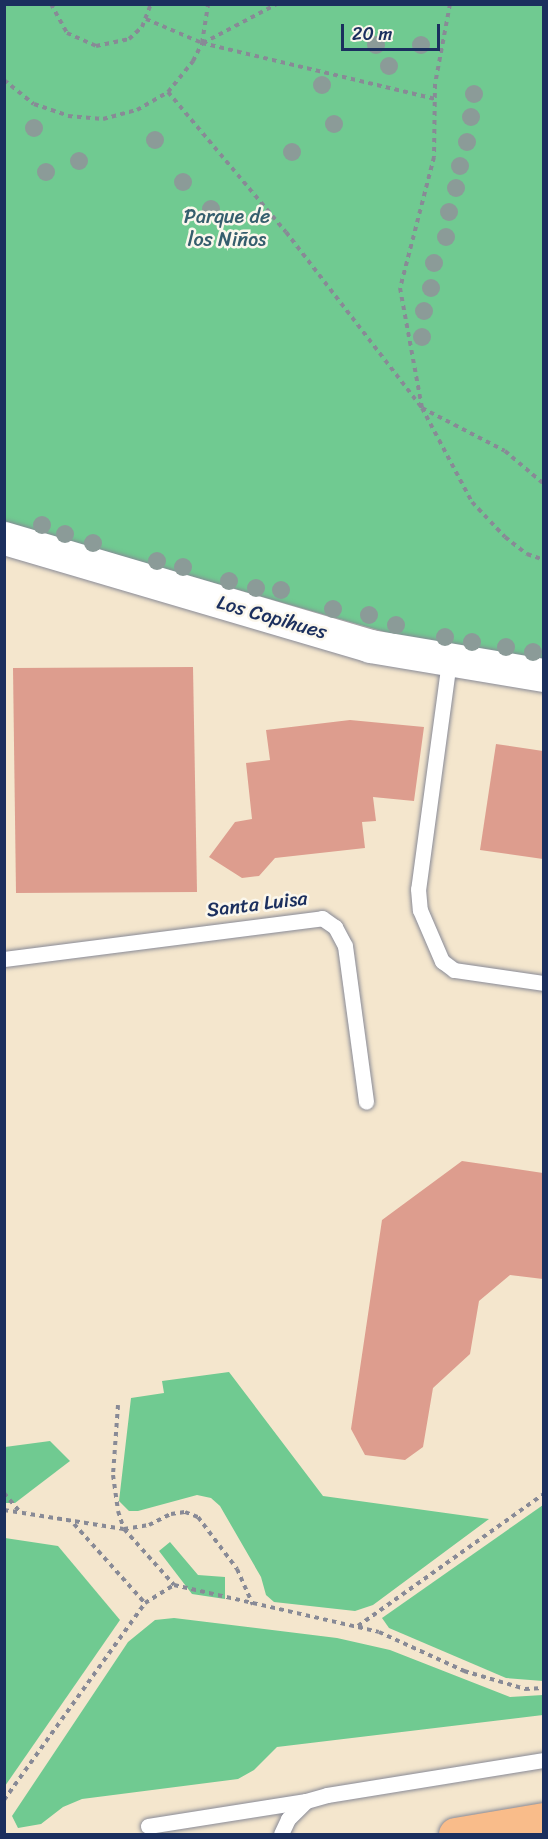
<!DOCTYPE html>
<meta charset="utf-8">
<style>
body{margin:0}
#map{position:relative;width:548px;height:1839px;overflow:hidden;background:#f4e6cd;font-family:Sriracha,sans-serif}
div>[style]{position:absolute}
.green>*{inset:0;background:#70ca91}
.building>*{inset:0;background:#dd9d8e}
.path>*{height:4px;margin-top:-2px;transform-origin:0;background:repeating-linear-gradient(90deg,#888a96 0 4.5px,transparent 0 9px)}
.roads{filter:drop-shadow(0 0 2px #888a96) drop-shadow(0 0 2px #888a96)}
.service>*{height:15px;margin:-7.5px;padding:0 7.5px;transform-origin:7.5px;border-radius:7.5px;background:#fff}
.tertiary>*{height:33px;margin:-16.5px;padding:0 16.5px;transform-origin:16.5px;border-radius:16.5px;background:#fff}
.primary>*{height:33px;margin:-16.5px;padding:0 16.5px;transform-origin:16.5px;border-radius:16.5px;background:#f9bc8a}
.trees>*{width:18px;height:18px;margin:-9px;border-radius:50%;background:#8b9b98}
span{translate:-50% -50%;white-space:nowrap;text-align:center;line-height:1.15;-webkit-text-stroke:5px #fbf7ec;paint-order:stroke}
.park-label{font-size:20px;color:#355e6d}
.street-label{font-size:20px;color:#1b2f5e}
.frame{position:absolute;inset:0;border:6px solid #1b2f5e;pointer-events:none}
.scale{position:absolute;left:341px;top:24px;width:99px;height:27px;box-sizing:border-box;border:3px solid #1b2f5e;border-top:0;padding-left:8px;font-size:18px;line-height:21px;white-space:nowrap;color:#1b2f5e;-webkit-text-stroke:4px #fbf7ec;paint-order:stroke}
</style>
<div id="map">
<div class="green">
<div style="clip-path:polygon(4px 5px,543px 5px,543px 659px,399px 636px,5px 523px)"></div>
<div style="clip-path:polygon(229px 1372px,323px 1496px,489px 1519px,373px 1605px,355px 1611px,274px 1602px,266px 1595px,261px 1577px,220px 1506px,211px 1498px,197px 1495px,138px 1511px,129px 1511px,119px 1501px,131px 1398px,164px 1393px,162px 1381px)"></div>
<div style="clip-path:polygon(50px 1441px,70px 1461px,15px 1503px,6px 1503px,5px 1447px)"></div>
<div style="clip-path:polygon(543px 1505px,543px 1681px,506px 1678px,389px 1628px,382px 1618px)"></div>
<div style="clip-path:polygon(5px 1538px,58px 1546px,120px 1620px,5px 1786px)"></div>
<div style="clip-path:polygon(170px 1542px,198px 1575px,225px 1577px,225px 1599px,192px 1594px,159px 1551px)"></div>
<div style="clip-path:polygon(174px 1618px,337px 1638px,390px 1650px,510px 1697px,543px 1695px,543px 1715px,277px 1747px,254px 1770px,238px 1779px,82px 1799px,63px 1807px,41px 1824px,18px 1828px,12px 1816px,128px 1642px,155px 1620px)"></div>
</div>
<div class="building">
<div style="clip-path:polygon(193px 667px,197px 892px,16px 893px,13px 668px)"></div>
<div style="clip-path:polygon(350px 720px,424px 727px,414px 801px,373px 797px,376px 821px,362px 822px,365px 848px,275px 858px,259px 876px,242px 878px,209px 857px,235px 822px,252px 819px,246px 763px,270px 760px,266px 730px)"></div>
<div style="clip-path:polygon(496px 744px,543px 751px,543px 859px,480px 850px)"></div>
<div style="clip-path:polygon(462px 1161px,543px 1173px,543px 1279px,510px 1275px,479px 1301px,470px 1354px,433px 1388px,423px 1447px,405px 1460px,365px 1455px,351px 1429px,382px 1220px)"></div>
</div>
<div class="path">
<div style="left:51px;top:4px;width:33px;rotate:61deg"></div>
<div style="left:67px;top:33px;width:32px;rotate:24deg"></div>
<div style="left:96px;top:46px;width:34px;rotate:-12deg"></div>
<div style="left:129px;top:39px;width:18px;rotate:-43deg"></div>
<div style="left:142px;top:27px;width:25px;rotate:-69deg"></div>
<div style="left:450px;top:4px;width:81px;rotate:100.6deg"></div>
<div style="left:435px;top:84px;width:73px;rotate:90.8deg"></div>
<div style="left:434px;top:157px;width:135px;rotate:104.5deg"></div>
<div style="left:400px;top:288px;width:122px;rotate:79.6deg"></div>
<div style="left:422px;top:408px;width:106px;rotate:62deg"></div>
<div style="left:472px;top:502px;width:48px;rotate:46.7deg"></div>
<div style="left:505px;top:537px;width:28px;rotate:38deg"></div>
<div style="left:527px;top:554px;width:18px;rotate:19deg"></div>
<div style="left:146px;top:19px;width:61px;rotate:23.2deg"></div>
<div style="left:202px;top:43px;width:240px;rotate:13.5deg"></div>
<div style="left:203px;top:43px;width:84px;rotate:-27.8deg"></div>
<div style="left:4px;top:80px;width:38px;rotate:39deg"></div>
<div style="left:34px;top:104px;width:36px;rotate:19deg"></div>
<div style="left:68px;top:116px;width:35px;rotate:5deg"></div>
<div style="left:103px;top:119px;width:35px;rotate:-15deg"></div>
<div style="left:137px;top:110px;width:36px;rotate:-30deg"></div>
<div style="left:168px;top:92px;width:40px;rotate:-51deg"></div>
<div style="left:193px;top:61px;width:20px;rotate:-63deg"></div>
<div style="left:202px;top:43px;width:39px;rotate:-81deg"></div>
<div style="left:168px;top:92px;width:183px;rotate:49.9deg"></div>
<div style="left:286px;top:232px;width:222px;rotate:52.3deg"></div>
<div style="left:422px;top:408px;width:93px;rotate:27.4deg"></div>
<div style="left:505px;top:451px;width:51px;rotate:40.2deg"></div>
<div style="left:118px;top:1405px;width:70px;rotate:94.1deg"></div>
<div style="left:113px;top:1475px;width:36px;rotate:82deg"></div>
<div style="left:118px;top:1511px;width:19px;rotate:72deg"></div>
<div style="left:124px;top:1529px;width:75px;rotate:48.2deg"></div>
<div style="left:174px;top:1585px;width:210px;rotate:12.9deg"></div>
<div style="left:379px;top:1632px;width:94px;rotate:24.6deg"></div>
<div style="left:464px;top:1671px;width:64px;rotate:16.4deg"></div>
<div style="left:525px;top:1689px;width:19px;rotate:-3deg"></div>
<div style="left:4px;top:1493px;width:23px;rotate:50deg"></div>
<div style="left:4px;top:1510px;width:121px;rotate:9deg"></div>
<div style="left:124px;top:1529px;width:25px;rotate:-9deg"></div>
<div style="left:149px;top:1525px;width:25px;rotate:-27deg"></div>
<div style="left:171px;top:1514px;width:14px;rotate:-8deg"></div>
<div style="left:185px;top:1512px;width:14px;rotate:21deg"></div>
<div style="left:198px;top:1517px;width:65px;rotate:53.1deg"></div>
<div style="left:237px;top:1569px;width:39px;rotate:66deg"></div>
<div style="left:74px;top:1524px;width:106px;rotate:48.1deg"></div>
<div style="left:358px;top:1626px;width:228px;rotate:-35.4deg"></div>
<div style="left:4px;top:1800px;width:242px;rotate:-54.4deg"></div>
<div style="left:145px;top:1603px;width:34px;rotate:-32deg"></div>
</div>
<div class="roads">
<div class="service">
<div style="left:449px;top:661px;width:230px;rotate:97.7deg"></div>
<div style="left:418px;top:889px;width:21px;rotate:85deg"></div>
<div style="left:420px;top:910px;width:56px;rotate:66.7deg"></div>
<div style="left:442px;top:961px;width:15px;rotate:37deg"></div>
<div style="left:454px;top:970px;width:91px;rotate:8.2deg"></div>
<div style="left:4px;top:959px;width:321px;rotate:-7.3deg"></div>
<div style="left:322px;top:918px;width:16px;rotate:35deg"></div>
<div style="left:335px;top:927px;width:21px;rotate:62deg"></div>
<div style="left:345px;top:946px;width:157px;rotate:82.3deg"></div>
<div style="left:148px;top:1826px;width:160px;rotate:-9deg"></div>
<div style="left:281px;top:1834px;width:17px;rotate:-65deg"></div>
<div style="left:288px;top:1819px;width:25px;rotate:-45deg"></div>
<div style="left:306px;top:1801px;width:22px;rotate:-16deg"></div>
<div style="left:327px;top:1795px;width:220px;rotate:-9.2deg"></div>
</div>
<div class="tertiary">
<div style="left:4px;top:538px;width:382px;rotate:16.4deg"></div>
<div style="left:370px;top:646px;width:176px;rotate:9.5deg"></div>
</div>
<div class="primary">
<div style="left:455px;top:1834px;width:90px;rotate:-9.6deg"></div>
</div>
</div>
<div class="trees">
<div style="left:376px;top:45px"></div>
<div style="left:421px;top:45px"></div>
<div style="left:389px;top:66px"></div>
<div style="left:322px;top:85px"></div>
<div style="left:474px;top:94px"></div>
<div style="left:471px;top:117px"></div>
<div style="left:334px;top:124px"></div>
<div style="left:34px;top:128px"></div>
<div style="left:155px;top:140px"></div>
<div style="left:467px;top:142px"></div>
<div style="left:292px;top:152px"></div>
<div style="left:79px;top:161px"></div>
<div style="left:460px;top:166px"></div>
<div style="left:46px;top:172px"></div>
<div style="left:183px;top:182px"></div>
<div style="left:456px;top:188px"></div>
<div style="left:211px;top:209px"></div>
<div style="left:449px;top:212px"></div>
<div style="left:446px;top:237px"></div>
<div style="left:434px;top:263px"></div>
<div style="left:431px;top:288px"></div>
<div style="left:424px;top:311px"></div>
<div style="left:422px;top:337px"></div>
<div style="left:42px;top:525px"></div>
<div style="left:65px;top:534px"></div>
<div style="left:93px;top:543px"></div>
<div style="left:157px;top:561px"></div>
<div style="left:183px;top:567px"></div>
<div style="left:229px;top:581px"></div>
<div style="left:256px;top:588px"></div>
<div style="left:281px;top:590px"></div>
<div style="left:333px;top:609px"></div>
<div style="left:369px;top:615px"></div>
<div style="left:396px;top:625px"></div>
<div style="left:445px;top:637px"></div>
<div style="left:472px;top:642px"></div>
<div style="left:506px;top:647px"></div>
<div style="left:533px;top:652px"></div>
</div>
<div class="park-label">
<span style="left:227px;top:228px">Parque de<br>los Niños</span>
</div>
<div class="street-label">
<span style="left:272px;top:617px;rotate:16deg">Los Copihues</span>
<span style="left:257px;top:904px;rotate:-7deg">Santa Luisa</span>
</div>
<div class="frame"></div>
<div class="scale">20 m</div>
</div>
